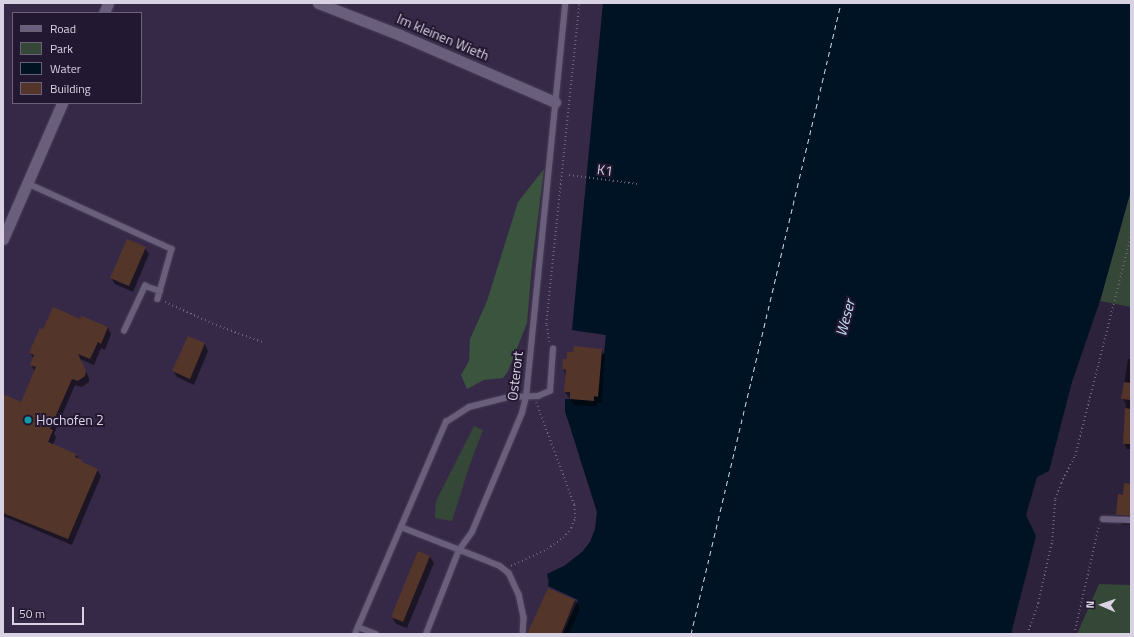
<!DOCTYPE html>
<style>
body{margin:0}
#map{position:relative;width:1134px;height:637px;overflow:hidden;background:#2d223b;font-family:"Titillium Web",sans-serif}
div>[style]{position:absolute}
.built>*{inset:0;background:#362948}
.green>*{inset:0;background:#354737}
.forest>*{inset:0;background:#3a543d}
.water>*{inset:0;background:#001324}
.shadow>*{inset:0;background:#0007}
.ferry>*{height:1px;margin-top:-0.5px;transform-origin:0;background:repeating-linear-gradient(90deg,#bfdff6 0 5px,transparent 0 9px)}
.building>*{inset:0;background:#54352a}
.path>*{height:1.5px;margin-top:-0.75px;transform-origin:0;background:repeating-linear-gradient(90deg,#6e657b 0 1px,transparent 0 4px)}
.roads{filter:drop-shadow(0 0 1px #483f54) drop-shadow(0 0 1px #483f54)}
.service>*{height:5.5px;margin:-2.75px;padding:0 2.75px;transform-origin:2.75px;border-radius:2.75px;background:#695e7b}
.minor>*{height:11px;margin:-5.5px;padding:0 5.5px;transform-origin:5.5px;border-radius:5.5px;background:#695e7b}
.dots>*{width:11px;height:11px;translate:-50% -50%;box-sizing:border-box;border:2px solid #231831;border-radius:50%}
span{translate:-50% -50%;white-space:nowrap;text-align:center;line-height:1.15;-webkit-text-stroke:4px #231831;paint-order:stroke}
.street-label{font-size:14px;color:#d8d2e3}
.poi-label{font-size:14px;color:#d8d2e3}
.left{translate:0 -50%;text-align:left}
.water-label{font-size:15px;color:#bfdff6;font-style:italic}
.frame{position:absolute;inset:0;border:4px solid #d8d2e3;pointer-events:none}
.legend{position:absolute;left:12px;top:12px;width:130px;height:92px;box-sizing:border-box;background:#231831;border:1px solid #6b6278;margin:0;padding:5px 7px;list-style:none;font-size:12px;color:#d8d2e3}
.legend li{display:flex;align-items:center;gap:8px;height:20px}
.legend b{width:20px;border:1px solid #6b6278}
.north{position:absolute;left:1082px;top:585px;width:40px;height:40px;-webkit-text-stroke:3px #231831;paint-order:stroke;rotate:272deg;font-size:11px;font-weight:700;line-height:16px;text-align:center;color:#d8d2e3}
.north::after{content:'';display:block;margin:auto;width:14px;height:18px;background:#d8d2e3;clip-path:polygon(50% 0,100% 100%,50% 72%,0 100%)}
.scale{position:absolute;left:12px;top:607px;width:72px;height:18px;box-sizing:border-box;border:2px solid #d8d2e3;border-top:0;padding-left:5px;font-size:12px;line-height:14px;white-space:nowrap;color:#d8d2e3;-webkit-text-stroke:3px #231831;paint-order:stroke}
</style>
<div id="map">
<div class="built">
<div style="clip-path:polygon(evenodd,3px 3px,603px 3px,572px 330px,606px 335px,604px 354px,602px 354px,598px 397px,594px 401px,565px 399px,565px 411px,597px 512px,595px 529px,590px 542px,582px 552px,564px 566px,547px 574px,548px 586px,578px 599px,563px 634px,3px 634px,3px 3px,13px 13px,141px 13px,141px 103px,13px 103px,13px 13px)"></div>
</div>
<div class="green">
<div style="clip-path:polygon(1131px 190px,1131px 307px,1100px 301px)"></div>
<div style="clip-path:polygon(474px 426px,483px 430px,470px 464px,452px 521px,435px 518px,436px 501px)"></div>
<div style="clip-path:polygon(1099px 584px,1131px 585px,1131px 634px,1077px 634px)"></div>
</div>
<div class="forest">
<div style="clip-path:polygon(544px 169px,532px 265px,527px 323px,508px 371px,503px 378px,484px 380px,467px 389px,461px 375px,469px 361px,470px 339px,487px 301px,518px 202px)"></div>
</div>
<div class="water">
<div style="clip-path:polygon(603px 3px,1131px 3px,1131px 190px,1100px 301px,1072px 382px,1049px 471px,1037px 477px,1026px 515px,1036px 536px,1011px 634px,563px 634px,578px 600px,548px 586px,549px 582px,547px 574px,564px 566px,582px 552px,590px 542px,595px 529px,597px 512px,565px 411px,565px 399px,593px 400px,594px 396px,598px 397px,602px 354px,604px 354px,606px 335px,572px 330px)"></div>
</div>
<div class="shadow">
<div style="clip-path:polygon(145px 248px,149px 254px,133px 292px,115px 284px,111px 278px)"></div>
<div style="clip-path:polygon(81px 320px,108px 328px,111px 334px,105px 350px,101px 348px,94px 365px,80px 359px,89px 378px,89px 382px,82px 387px,75px 385px,54px 434px,56px 437px,53px 445px,76px 455px,83px 464px,97px 470px,101px 476px,72px 545px,3px 516px,3px 395px,22px 403px,35px 371px,31px 365px,34px 359px,30px 353px,44px 330px)"></div>
<div style="clip-path:polygon(188px 337px,205px 344px,208px 351px,194px 385px,177px 377px,173px 371px)"></div>
<div style="clip-path:polygon(602px 350px,605px 356px,602px 403px,597px 403px,597px 407px,574px 405px,565px 392px,566px 375px,563px 369px)"></div>
<div style="clip-path:polygon(1128px 359px,1131px 359px,1131px 449px,1127px 449px,1124px 443px,1126px 404px,1122px 398px)"></div>
<div style="clip-path:polygon(1131px 485px,1131px 525px,1122px 525px,1117px 515px,1124px 496px)"></div>
<div style="clip-path:polygon(419px 552px,430px 557px,434px 563px,407px 628px,396px 624px,392px 617px)"></div>
<div style="clip-path:polygon(575px 600px,580px 609px,569px 634px,529px 634px)"></div>
</div>
<div class="ferry">
<div style="left:691px;top:634px;width:649px;rotate:-76.63deg"></div>
</div>
<div class="building">
<div style="clip-path:polygon(127px 239px,146px 247px,129px 286px,110px 278px)"></div>
<div style="clip-path:polygon(53px 307px,80px 319px,82px 316px,108px 327px,101px 344px,98px 342px,90px 359px,78px 354px,86px 371px,85px 376px,78px 381px,72px 379px,50px 429px,53px 430px,48px 442px,76px 454px,75px 457px,82px 460px,82px 462px,98px 469px,68px 539px,3px 513px,3px 394px,21px 402px,36px 367px,30px 365px,34px 355px,29px 353px,40px 328px,43px 329px)"></div>
<div style="clip-path:polygon(188px 336px,205px 343px,190px 379px,172px 371px)"></div>
<div style="clip-path:polygon(574px 346px,602px 349px,598px 397px,594px 396px,594px 401px,570px 399px,570px 392px,564px 392px,566px 370px,562px 369px,563px 359px,567px 359px,567px 352px,573px 352px)"></div>
<div style="clip-path:polygon(1124px 382px,1131px 383px,1131px 400px,1121px 399px)"></div>
<div style="clip-path:polygon(1125px 408px,1131px 409px,1131px 444px,1123px 444px)"></div>
<div style="clip-path:polygon(1124px 483px,1131px 484px,1131px 516px,1116px 515px,1118px 494px,1123px 495px)"></div>
<div style="clip-path:polygon(418px 551px,430px 556px,403px 622px,391px 617px)"></div>
<div style="clip-path:polygon(548px 588px,575px 600px,561px 634px,527px 634px)"></div>
</div>
<div class="path">
<div style="left:569px;top:175px;width:70px;rotate:7.4deg"></div>
<div style="left:165px;top:302px;width:56px;rotate:24.3deg"></div>
<div style="left:216px;top:325px;width:49px;rotate:20.3deg"></div>
<div style="left:549px;top:342px;width:18px;rotate:-99deg"></div>
<div style="left:546px;top:324px;width:323px;rotate:-84.1deg"></div>
<div style="left:511px;top:566px;width:40px;rotate:-25deg"></div>
<div style="left:547px;top:549px;width:19px;rotate:-35deg"></div>
<div style="left:563px;top:538px;width:13px;rotate:-51deg"></div>
<div style="left:571px;top:528px;width:11px;rotate:-68deg"></div>
<div style="left:575px;top:518px;width:13px;rotate:-94deg"></div>
<div style="left:574px;top:505px;width:109px;rotate:-110.4deg"></div>
<div style="left:1027px;top:634px;width:33px;rotate:-70deg"></div>
<div style="left:1038px;top:603px;width:64px;rotate:-77.3deg"></div>
<div style="left:1052px;top:541px;width:42px;rotate:-85.9deg"></div>
<div style="left:1055px;top:499px;width:17px;rotate:-69deg"></div>
<div style="left:1061px;top:483px;width:30px;rotate:-63deg"></div>
<div style="left:1075px;top:456px;width:228px;rotate:-75.8deg"></div>
<div style="left:1074px;top:634px;width:112px;rotate:-77.1deg"></div>
</div>
<div class="roads">
<div class="service">
<div style="left:27px;top:183px;width:159px;rotate:24.5deg"></div>
<div style="left:172px;top:249px;width:52px;rotate:105.6deg"></div>
<div style="left:124px;top:331px;width:50px;rotate:-65deg"></div>
<div style="left:145px;top:286px;width:16px;rotate:18deg"></div>
<div style="left:1103px;top:519px;width:28px;rotate:2deg"></div>
<div style="left:401px;top:527px;width:88px;rotate:21.3deg"></div>
<div style="left:483px;top:559px;width:18px;rotate:22deg"></div>
<div style="left:500px;top:566px;width:11px;rotate:38deg"></div>
<div style="left:509px;top:573px;width:23px;rotate:65deg"></div>
<div style="left:519px;top:594px;width:24px;rotate:78deg"></div>
<div style="left:524px;top:617px;width:17px;rotate:93deg"></div>
<div style="left:358px;top:627px;width:19px;rotate:21deg"></div>
<div style="left:355px;top:634px;width:231px;rotate:-66.8deg"></div>
<div style="left:446px;top:422px;width:27px;rotate:-33deg"></div>
<div style="left:469px;top:407px;width:41px;rotate:-14deg"></div>
<div style="left:509px;top:397px;width:29px;rotate:-2deg"></div>
<div style="left:538px;top:396px;width:13px;rotate:-23deg"></div>
<div style="left:550px;top:391px;width:42px;rotate:-85.9deg"></div>
<div style="left:426px;top:634px;width:90px;rotate:-68.6deg"></div>
<div style="left:459px;top:550px;width:22px;rotate:-54deg"></div>
<div style="left:472px;top:532px;width:129px;rotate:-67.2deg"></div>
<div style="left:522px;top:413px;width:16px;rotate:-76deg"></div>
<div style="left:526px;top:397px;width:396px;rotate:-84.3deg"></div>
</div>
<div class="minor">
<div style="left:318px;top:3px;width:88px;rotate:21.3deg"></div>
<div style="left:400px;top:35px;width:169px;rotate:23.4deg"></div>
<div style="left:104px;top:13px;width:11px;rotate:-68deg"></div>
<div style="left:3px;top:239px;width:148px;rotate:-66.5deg"></div>
</div>
</div>
<div class="dots">
<div style="left:28px;top:420px;background:#0f9aa8"></div>
</div>
<div class="street-label">
<span style="left:443px;top:37px;rotate:23deg">Im kleinen Wieth</span>
<span style="left:605px;top:170px;rotate:7deg">K1</span>
<span style="left:515px;top:376px;rotate:-83deg">Osterort</span>
</div>
<div class="poi-label">
<span class="left" style="left:36px;top:420px">Hochofen 2</span>
</div>
<div class="water-label">
<span style="left:845px;top:318px;rotate:-75deg">Weser</span>
</div>
<div class="frame"></div>
<ul class="legend">
<li><b style="height:5px;background:#695e7b"></b>Road</li>
<li><b style="height:11px;background:#354737"></b>Park</li>
<li><b style="height:11px;background:#001324"></b>Water</li>
<li><b style="height:11px;background:#54352a"></b>Building</li>
</ul>
<div class="north">N</div>
<div class="scale">50 m</div>
</div>
